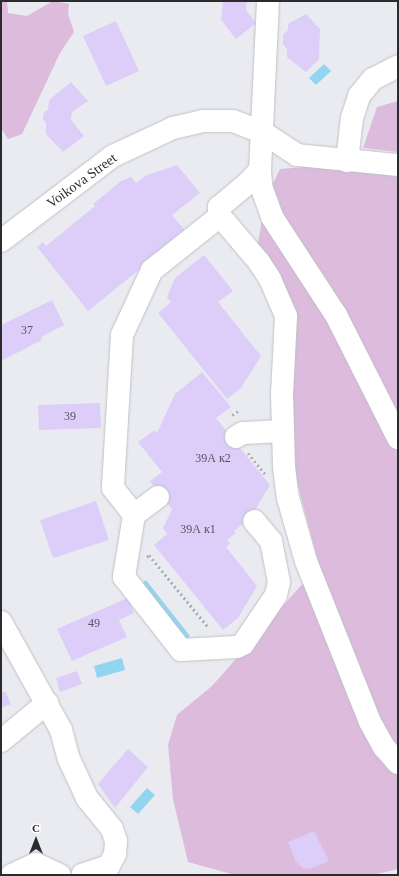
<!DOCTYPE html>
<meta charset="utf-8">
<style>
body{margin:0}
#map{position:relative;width:399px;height:876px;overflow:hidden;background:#eaebf1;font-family:Georgia,serif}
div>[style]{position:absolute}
.green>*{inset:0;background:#dcbbdd}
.water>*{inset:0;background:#93d5ee}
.building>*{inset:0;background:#dccef9}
.path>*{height:2.5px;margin-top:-1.25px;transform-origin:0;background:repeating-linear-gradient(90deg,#adaeb2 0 2px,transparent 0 5px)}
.roads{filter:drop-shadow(0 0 1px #c0c1c6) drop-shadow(0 0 1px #c0c1c6)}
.minor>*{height:22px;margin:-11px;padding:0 11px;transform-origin:11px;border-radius:11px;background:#fff}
span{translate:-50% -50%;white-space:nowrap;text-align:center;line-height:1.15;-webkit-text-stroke:3px #fff;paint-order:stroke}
.number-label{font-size:12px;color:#56545f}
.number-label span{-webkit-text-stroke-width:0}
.street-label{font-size:14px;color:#2a2b2c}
.frame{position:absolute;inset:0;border:2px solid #2a2b2c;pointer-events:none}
.north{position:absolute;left:16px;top:820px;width:40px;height:40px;-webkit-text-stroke:3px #fff;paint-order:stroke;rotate:0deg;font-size:11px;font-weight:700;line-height:16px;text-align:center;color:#2a2b2c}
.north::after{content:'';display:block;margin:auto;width:14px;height:18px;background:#2a2b2c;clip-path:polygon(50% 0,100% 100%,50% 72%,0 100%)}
</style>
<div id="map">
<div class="green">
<div style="clip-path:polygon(1px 1px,7px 1px,8px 13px,27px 16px,53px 1px,69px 4px,68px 14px,74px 32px,60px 53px,22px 134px,8px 139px,1px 128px)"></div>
<div style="clip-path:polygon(398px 101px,398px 152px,363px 148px,377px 107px)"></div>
<div style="clip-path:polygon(305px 167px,360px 169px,398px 177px,398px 869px,373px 875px,235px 875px,188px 862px,173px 799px,168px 745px,177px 715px,212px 686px,319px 565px,296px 478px,291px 425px,294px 310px,258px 244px,265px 200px,280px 169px)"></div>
</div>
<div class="water">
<div style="clip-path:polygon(324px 64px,331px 71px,316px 85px,309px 78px)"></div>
<div style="clip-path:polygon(146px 580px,190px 636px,181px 643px,138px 587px)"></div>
<div style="clip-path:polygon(122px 658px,125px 670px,97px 678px,94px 666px)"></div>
<div style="clip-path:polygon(147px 788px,155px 795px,138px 814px,130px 807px)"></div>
</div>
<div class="building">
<div style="clip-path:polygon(223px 1px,247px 1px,246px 10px,256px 23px,236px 39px,221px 20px)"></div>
<div style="clip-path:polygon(306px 14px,320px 29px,319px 59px,306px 72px,287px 57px,287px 49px,283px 44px,283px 35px,288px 30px,288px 24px)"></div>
<div style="clip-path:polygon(116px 21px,139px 71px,106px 86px,83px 36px)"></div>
<div style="clip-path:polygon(71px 82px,88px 101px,72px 112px,71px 120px,84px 136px,63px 152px,46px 134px,46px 123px,43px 119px,44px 112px,48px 110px,49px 100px)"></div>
<div style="clip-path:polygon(177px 165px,200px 193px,172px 215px,186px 232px,88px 311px,37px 247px,43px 242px,46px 246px,95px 206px,93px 204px,121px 181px,131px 177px,136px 183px,145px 176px)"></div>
<div style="clip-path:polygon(204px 255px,233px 291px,218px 302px,261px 356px,241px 388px,227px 399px,158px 313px,171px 302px,167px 297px,175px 278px)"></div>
<div style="clip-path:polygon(52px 300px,64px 325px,41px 337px,42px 340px,1px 361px,1px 325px)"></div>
<div style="clip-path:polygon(202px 372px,231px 407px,216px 418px,270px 485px,250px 518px,234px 531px,236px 533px,227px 540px,230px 544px,226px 547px,257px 586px,238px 618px,223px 630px,154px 545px,167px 534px,163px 528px,172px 509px,150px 481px,162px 472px,138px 442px,155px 430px,157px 433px,175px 394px)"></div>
<div style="clip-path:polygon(100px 403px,101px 428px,39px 430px,38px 405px)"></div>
<div style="clip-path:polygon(96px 501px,109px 540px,53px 558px,40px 520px)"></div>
<div style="clip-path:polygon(132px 596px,135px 604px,131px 606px,134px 613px,119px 620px,127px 637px,72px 661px,57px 629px)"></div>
<div style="clip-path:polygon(77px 671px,82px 684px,60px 692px,56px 678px)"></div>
<div style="clip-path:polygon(5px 691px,11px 704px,1px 708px,1px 693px)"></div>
<div style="clip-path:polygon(128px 749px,148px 767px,115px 808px,98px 784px)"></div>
<div style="clip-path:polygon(314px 831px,329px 861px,312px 868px,304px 869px,296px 862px,288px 842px)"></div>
</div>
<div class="path">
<div style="left:232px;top:415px;width:7px;rotate:-34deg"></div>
<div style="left:248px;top:453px;width:27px;rotate:51deg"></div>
<div style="left:147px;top:557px;width:3px;rotate:-45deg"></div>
<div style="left:149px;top:555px;width:94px;rotate:50.6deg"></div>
</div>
<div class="roads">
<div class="minor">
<div style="left:268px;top:1px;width:169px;rotate:92.7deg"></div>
<div style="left:260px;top:170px;width:16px;rotate:86deg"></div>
<div style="left:261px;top:186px;width:33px;rotate:70deg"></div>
<div style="left:272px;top:217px;width:117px;rotate:56.9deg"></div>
<div style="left:336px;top:315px;width:138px;rotate:63.2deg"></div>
<div style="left:347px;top:161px;width:43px;rotate:-83.4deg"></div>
<div style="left:352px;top:118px;width:23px;rotate:-72deg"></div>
<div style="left:359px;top:96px;width:22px;rotate:-51deg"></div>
<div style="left:373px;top:79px;width:28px;rotate:-27deg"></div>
<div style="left:260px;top:170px;width:18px;rotate:133deg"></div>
<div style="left:248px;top:183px;width:38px;rotate:140deg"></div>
<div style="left:219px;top:207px;width:9px;rotate:84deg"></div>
<div style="left:220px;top:216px;width:60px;rotate:49.7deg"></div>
<div style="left:259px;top:262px;width:20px;rotate:57deg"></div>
<div style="left:270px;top:279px;width:40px;rotate:66.6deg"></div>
<div style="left:286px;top:316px;width:78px;rotate:92.9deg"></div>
<div style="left:282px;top:394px;width:73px;rotate:88.4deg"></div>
<div style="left:284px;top:467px;width:31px;rotate:83deg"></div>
<div style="left:288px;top:498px;width:66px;rotate:74.1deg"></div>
<div style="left:306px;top:561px;width:173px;rotate:68.3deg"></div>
<div style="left:370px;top:722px;width:29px;rotate:61deg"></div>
<div style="left:384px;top:747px;width:21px;rotate:49deg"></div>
<div style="left:220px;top:216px;width:87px;rotate:141.5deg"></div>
<div style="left:152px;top:270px;width:72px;rotate:114.8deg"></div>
<div style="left:122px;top:335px;width:153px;rotate:93.4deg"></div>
<div style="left:113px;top:488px;width:34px;rotate:52deg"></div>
<div style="left:134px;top:515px;width:63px;rotate:99.2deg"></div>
<div style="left:124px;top:577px;width:93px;rotate:52deg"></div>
<div style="left:181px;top:650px;width:56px;rotate:-3.1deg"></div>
<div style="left:237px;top:647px;width:7px;rotate:-27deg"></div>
<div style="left:243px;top:644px;width:59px;rotate:-56deg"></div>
<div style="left:276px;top:595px;width:13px;rotate:-77deg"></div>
<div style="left:279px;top:582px;width:42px;rotate:-101deg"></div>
<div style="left:271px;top:541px;width:26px;rotate:-130deg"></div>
<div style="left:1px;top:241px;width:141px;rotate:-37.2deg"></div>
<div style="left:113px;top:156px;width:66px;rotate:-25deg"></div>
<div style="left:173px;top:128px;width:31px;rotate:-13deg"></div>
<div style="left:203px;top:121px;width:30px"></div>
<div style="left:233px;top:121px;width:31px;rotate:21deg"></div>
<div style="left:262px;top:132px;width:42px;rotate:33.3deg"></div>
<div style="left:297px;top:155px;width:101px;rotate:5.7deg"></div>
<div style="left:236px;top:437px;width:8px;rotate:-30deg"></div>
<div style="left:243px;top:433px;width:39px;rotate:-3deg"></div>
<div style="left:134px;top:515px;width:30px;rotate:-37deg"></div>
<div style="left:1px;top:622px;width:124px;rotate:60.9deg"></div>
<div style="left:61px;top:730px;width:30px;rotate:75deg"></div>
<div style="left:69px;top:759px;width:43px;rotate:65.2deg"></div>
<div style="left:87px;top:798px;width:40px;rotate:51deg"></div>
<div style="left:112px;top:829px;width:13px;rotate:72deg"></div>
<div style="left:116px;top:841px;width:13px;rotate:94deg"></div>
<div style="left:115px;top:854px;width:13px;rotate:117deg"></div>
<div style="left:109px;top:866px;width:28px;rotate:162deg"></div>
<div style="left:1px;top:741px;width:60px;rotate:-39.6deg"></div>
<div style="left:12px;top:875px;width:26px;rotate:-25deg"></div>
<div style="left:36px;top:864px;width:26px;rotate:25deg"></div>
</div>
</div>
<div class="number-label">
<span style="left:27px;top:331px">37</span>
<span style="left:70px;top:417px">39</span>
<span style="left:213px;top:459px">39А к2</span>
<span style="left:198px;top:530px">39А к1</span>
<span style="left:94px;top:624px">49</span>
</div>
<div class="street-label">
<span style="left:82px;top:181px;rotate:-36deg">Voikova Street</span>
</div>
<div class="frame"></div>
<div class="north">С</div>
</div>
